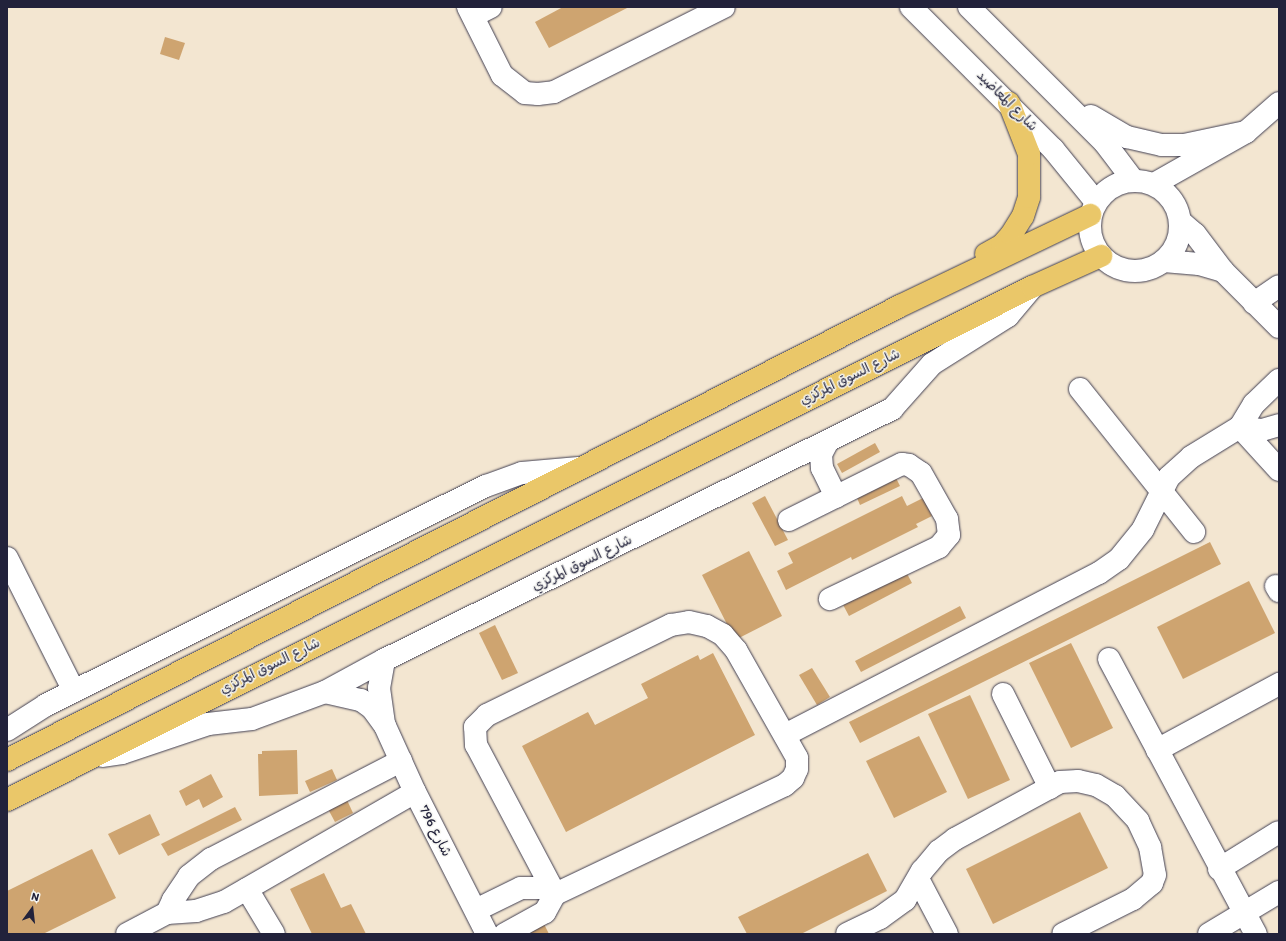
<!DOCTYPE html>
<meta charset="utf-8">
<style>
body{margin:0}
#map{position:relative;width:1286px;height:941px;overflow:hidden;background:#f3e6d1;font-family:Itim,"Playpen Sans Arabic",sans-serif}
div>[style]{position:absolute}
.building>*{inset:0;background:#cea470}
.roads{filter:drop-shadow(0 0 1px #413f52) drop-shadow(0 0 1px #413f52)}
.minor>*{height:22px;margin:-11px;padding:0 11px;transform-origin:11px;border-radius:11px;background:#fff}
.minor>.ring{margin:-11px;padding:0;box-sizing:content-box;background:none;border:22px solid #fff;border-radius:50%}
.major>*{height:22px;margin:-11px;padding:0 11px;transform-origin:11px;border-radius:11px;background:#eac769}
span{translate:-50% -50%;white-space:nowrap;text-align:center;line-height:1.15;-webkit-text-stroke:3px #f6f6f2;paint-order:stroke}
.street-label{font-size:14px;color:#22223b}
.frame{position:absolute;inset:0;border:8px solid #22223b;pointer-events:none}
.north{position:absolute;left:12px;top:889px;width:40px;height:40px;-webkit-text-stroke:3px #f6f6f2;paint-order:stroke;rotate:15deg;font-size:11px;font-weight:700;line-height:16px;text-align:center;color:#22223b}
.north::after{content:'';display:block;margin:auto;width:14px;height:18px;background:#22223b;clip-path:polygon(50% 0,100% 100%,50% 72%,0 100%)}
</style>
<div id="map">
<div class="building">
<div style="clip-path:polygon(563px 7px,629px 7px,549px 48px,535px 22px)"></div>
<div style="clip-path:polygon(165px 37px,185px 43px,179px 60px,160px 54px)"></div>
<div style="clip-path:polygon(875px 443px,880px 452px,842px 473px,837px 464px)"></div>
<div style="clip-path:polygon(894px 474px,900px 486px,860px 505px,855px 493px)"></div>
<div style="clip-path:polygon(765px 496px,788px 540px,775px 546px,752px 503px)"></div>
<div style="clip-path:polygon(902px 496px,907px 506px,923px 498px,932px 516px,916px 524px,918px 527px,852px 560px,851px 557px,786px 590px,777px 571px,793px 563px,788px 553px)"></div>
<div style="clip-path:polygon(1210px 542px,1221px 564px,860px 743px,849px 722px)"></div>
<div style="clip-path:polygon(749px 551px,782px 616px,735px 640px,702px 575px)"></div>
<div style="clip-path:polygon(904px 568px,912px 583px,849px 616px,841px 601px)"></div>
<div style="clip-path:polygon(1249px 581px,1275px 633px,1183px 679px,1157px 627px)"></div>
<div style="clip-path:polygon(960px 606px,966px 618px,861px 672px,855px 661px)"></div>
<div style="clip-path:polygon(495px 625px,518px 673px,502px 680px,479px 633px)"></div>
<div style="clip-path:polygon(1071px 643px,1113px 728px,1071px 748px,1029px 663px)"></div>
<div style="clip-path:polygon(713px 653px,755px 735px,566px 832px,522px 746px,588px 712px,595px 725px,648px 698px,641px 684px,698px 655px,700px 660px)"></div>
<div style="clip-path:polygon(812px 668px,830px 697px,817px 705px,799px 675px)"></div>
<div style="clip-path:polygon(970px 695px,1010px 780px,968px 799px,928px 714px)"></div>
<div style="clip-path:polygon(919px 736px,947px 792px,894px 818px,866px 761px)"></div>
<div style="clip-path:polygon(297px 750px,298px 794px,259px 796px,258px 754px,262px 754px,262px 751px)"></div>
<div style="clip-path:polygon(332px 769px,337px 780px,310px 792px,305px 781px)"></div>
<div style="clip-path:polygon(211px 774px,223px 797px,203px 808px,199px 799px,186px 806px,179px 791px)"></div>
<div style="clip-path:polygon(347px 800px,353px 813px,335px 822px,328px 809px)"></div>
<div style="clip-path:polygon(235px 807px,242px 820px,168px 856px,161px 844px)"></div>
<div style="clip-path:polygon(1080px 812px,1108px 868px,993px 924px,966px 869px)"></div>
<div style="clip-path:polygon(150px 814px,160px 835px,119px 855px,108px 834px)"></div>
<div style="clip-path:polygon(92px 849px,116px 898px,43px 934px,7px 934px,7px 891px)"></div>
<div style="clip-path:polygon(868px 853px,887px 891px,801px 934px,747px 934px,738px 917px)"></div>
<div style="clip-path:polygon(324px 873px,341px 908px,351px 904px,366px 934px,312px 934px,290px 889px)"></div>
<div style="clip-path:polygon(544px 924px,549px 934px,532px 934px,530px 931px)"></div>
</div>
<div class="roads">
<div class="minor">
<div style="left:468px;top:7px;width:76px;rotate:63.4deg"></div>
<div style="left:502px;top:75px;width:29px;rotate:38deg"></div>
<div style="left:525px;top:93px;width:13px;rotate:4deg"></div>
<div style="left:538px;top:94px;width:16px;rotate:-7deg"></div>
<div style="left:554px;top:92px;width:190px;rotate:-26.6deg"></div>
<div style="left:911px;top:7px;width:201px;rotate:45deg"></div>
<div style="left:1053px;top:149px;width:68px;rotate:50.9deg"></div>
<div style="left:969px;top:7px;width:192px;rotate:45deg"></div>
<div style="left:1105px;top:143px;width:46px;rotate:52.9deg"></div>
<div style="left:473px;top:16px;width:20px;rotate:-27deg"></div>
<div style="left:1091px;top:116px;width:42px;rotate:30.3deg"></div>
<div style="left:1127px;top:137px;width:36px;rotate:13deg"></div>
<div style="left:1162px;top:145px;width:22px"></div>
<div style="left:1184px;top:145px;width:63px;rotate:-11.8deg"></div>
<div class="ring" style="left:1090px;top:181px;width:68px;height:68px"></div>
<div style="left:1154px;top:184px;width:106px;rotate:-29.5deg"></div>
<div style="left:1246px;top:132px;width:44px;rotate:-41.3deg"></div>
<div style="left:1181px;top:222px;width:18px;rotate:41deg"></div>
<div style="left:1195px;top:234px;width:46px;rotate:52.9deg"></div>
<div style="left:1223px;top:271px;width:79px;rotate:45deg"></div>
<div style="left:1164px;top:261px;width:35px;rotate:5deg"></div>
<div style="left:1199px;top:264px;width:25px;rotate:16deg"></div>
<div style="left:1254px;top:303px;width:30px;rotate:-34deg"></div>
<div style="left:1080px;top:389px;width:183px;rotate:51.4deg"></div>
<div style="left:1240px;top:427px;width:58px;rotate:47.8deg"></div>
<div style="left:1240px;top:427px;width:22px;rotate:8deg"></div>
<div style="left:1262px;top:430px;width:18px;rotate:-16deg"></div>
<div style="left:828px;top:441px;width:15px;rotate:118deg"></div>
<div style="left:821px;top:454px;width:14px;rotate:86deg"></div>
<div style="left:822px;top:468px;width:32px;rotate:64deg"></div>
<div style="left:789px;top:520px;width:126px;rotate:-26.4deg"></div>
<div style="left:902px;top:464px;width:7px;rotate:8deg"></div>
<div style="left:909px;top:465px;width:14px;rotate:34deg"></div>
<div style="left:921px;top:473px;width:53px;rotate:60.5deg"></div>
<div style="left:947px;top:519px;width:16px;rotate:83deg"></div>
<div style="left:949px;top:535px;width:16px;rotate:130deg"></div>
<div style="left:939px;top:547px;width:121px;rotate:154.5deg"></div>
<div style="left:7px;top:558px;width:149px;rotate:63.3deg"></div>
<div style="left:1276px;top:586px;width:6px;rotate:59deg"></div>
<div style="left:689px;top:622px;width:18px;rotate:13deg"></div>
<div style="left:707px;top:626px;width:18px;rotate:29deg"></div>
<div style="left:723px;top:635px;width:20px;rotate:49deg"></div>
<div style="left:736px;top:650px;width:124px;rotate:60.5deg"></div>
<div style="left:797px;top:758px;width:11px;rotate:90deg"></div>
<div style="left:797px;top:769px;width:10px;rotate:114deg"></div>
<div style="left:793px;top:778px;width:11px;rotate:139deg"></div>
<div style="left:785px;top:785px;width:255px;rotate:154.6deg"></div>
<div style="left:555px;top:894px;width:169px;rotate:-117.9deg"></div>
<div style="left:476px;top:745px;width:18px;rotate:-93deg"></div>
<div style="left:475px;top:727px;width:17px;rotate:-45deg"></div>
<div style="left:487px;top:715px;width:205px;rotate:-26.1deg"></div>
<div style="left:671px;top:625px;width:18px;rotate:-9deg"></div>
<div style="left:1109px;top:659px;width:312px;rotate:61.9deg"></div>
<div style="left:384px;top:660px;width:28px;rotate:100deg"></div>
<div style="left:379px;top:688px;width:35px;rotate:82deg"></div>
<div style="left:325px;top:692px;width:37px;rotate:13deg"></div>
<div style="left:361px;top:700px;width:14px;rotate:36deg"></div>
<div style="left:372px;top:708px;width:22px;rotate:54deg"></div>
<div style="left:385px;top:726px;width:72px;rotate:65.6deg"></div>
<div style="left:415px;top:792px;width:159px;rotate:63.1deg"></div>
<div style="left:1003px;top:694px;width:105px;rotate:63.4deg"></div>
<div style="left:7px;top:730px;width:46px;rotate:-32.7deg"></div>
<div style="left:46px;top:705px;width:491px;rotate:-26.5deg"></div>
<div style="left:486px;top:486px;width:38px;rotate:-20deg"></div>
<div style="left:522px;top:473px;width:57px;rotate:-5deg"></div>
<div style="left:785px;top:735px;width:353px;rotate:-27.3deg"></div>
<div style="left:1099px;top:573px;width:24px;rotate:-35deg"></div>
<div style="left:1119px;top:559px;width:38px;rotate:-51deg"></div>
<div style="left:1143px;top:529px;width:58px;rotate:-63.4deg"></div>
<div style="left:1169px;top:477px;width:30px;rotate:-42deg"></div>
<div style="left:1191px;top:457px;width:57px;rotate:-31.5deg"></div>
<div style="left:1240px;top:427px;width:27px;rotate:-59deg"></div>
<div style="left:1254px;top:404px;width:35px;rotate:-44deg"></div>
<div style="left:1157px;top:750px;width:139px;rotate:-28.4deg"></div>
<div style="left:103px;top:756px;width:19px;rotate:-9deg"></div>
<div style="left:122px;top:753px;width:91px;rotate:-18.6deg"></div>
<div style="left:208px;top:724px;width:44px;rotate:-6.5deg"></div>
<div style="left:252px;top:719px;width:78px;rotate:-20.3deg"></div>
<div style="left:325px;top:692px;width:67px;rotate:-28.5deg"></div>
<div style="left:384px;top:660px;width:567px;rotate:-26.29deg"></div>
<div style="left:892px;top:409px;width:60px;rotate:-48.4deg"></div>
<div style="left:932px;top:364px;width:90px;rotate:-32.3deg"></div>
<div style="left:1008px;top:316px;width:38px;rotate:-50deg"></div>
<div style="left:1219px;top:869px;width:70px;rotate:-31.7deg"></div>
<div style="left:918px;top:879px;width:62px;rotate:62.2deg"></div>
<div style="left:247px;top:889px;width:52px;rotate:59deg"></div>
<div style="left:476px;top:910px;width:50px;rotate:-26.1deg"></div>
<div style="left:521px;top:888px;width:22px"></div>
<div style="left:543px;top:888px;width:13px;rotate:27deg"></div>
<div style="left:555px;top:894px;width:21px;rotate:119deg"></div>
<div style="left:545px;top:912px;width:46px;rotate:151.2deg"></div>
<div style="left:167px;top:913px;width:14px;rotate:-65deg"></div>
<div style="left:173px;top:900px;width:29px;rotate:-56deg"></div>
<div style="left:189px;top:876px;width:28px;rotate:-38deg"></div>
<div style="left:211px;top:859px;width:214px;rotate:-27.3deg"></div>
<div style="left:127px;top:934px;width:45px;rotate:-27.7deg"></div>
<div style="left:167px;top:913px;width:29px;rotate:-4deg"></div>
<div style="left:196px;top:911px;width:29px;rotate:-18deg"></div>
<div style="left:224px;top:902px;width:220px;rotate:-29.9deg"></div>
<div style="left:847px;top:934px;width:37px;rotate:-26deg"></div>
<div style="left:880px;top:918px;width:31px;rotate:-36deg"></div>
<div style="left:905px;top:900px;width:34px;rotate:-60deg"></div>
<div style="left:922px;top:871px;width:26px;rotate:-50deg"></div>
<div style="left:939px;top:851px;width:20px;rotate:-37deg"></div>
<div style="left:955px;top:839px;width:119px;rotate:-28.5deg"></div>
<div style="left:1060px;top:782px;width:18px;rotate:-3deg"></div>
<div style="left:1078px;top:781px;width:18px;rotate:13deg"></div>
<div style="left:1096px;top:785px;width:22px;rotate:30deg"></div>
<div style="left:1115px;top:796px;width:34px;rotate:47deg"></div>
<div style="left:1138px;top:821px;width:29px;rotate:65deg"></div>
<div style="left:1150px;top:847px;width:28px;rotate:80deg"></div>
<div style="left:1155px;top:875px;width:9px;rotate:111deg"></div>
<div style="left:1152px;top:883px;width:25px;rotate:140deg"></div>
<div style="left:1133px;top:899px;width:78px;rotate:153.4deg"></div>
<div style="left:1209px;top:934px;width:82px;rotate:-31deg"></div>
</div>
<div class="major">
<div style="left:986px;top:254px;width:18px;rotate:-29deg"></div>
<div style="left:1002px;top:245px;width:13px;rotate:-48deg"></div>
<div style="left:1011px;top:235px;width:22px;rotate:-58deg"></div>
<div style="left:1023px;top:216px;width:20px;rotate:-72deg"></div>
<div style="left:1029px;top:197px;width:43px;rotate:-90deg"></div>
<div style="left:1029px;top:154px;width:55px;rotate:-111.4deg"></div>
<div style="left:7px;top:760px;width:1002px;rotate:-26.95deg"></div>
<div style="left:900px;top:306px;width:211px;rotate:-25.6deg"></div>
<div style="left:7px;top:800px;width:1146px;rotate:-26.59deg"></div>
<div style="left:1032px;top:287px;width:76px;rotate:-24.2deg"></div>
</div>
</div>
<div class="street-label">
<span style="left:1007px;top:101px;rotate:45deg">شارع المعاضيد</span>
<span style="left:850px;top:377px;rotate:-26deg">شارع السوق المركزي</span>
<span style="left:582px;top:563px;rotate:-26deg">شارع السوق المركزي</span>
<span style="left:270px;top:666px;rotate:-26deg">شارع السوق المركزي</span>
<span style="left:435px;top:831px;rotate:63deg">شارع 796</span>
</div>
<div class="frame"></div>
<div class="north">N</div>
</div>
